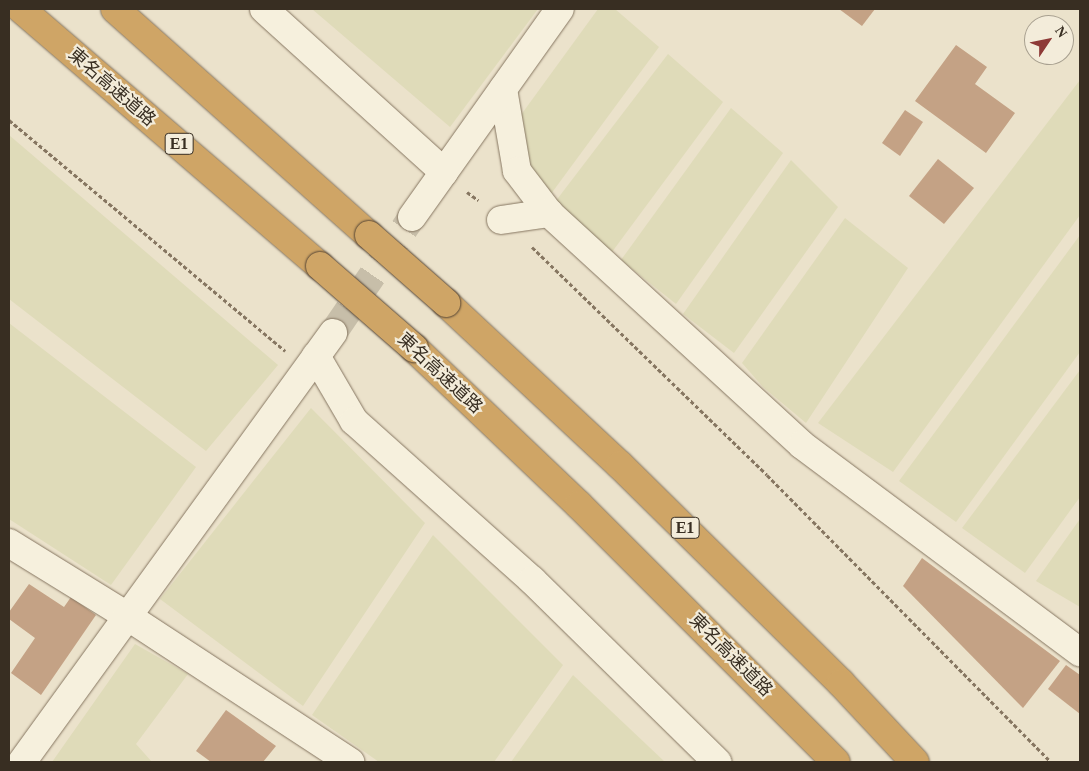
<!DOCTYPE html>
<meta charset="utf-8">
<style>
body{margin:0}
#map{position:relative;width:1089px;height:771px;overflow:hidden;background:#ebe2cb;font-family:"Times New Roman","Noto Sans JP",serif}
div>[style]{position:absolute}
.farmland>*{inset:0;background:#dfdbb9}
.building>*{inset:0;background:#c4a285}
.secondary-tunnel>*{height:28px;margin-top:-14px;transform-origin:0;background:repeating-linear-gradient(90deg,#c7bea9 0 28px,transparent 0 42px)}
.path>*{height:3px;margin-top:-1.5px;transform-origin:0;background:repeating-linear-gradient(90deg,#867661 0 4px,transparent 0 6.5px)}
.roads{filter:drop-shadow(0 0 1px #867661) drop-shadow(0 0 1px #867661)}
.street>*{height:28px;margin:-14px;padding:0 14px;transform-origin:14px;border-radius:14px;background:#f6f0dd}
.secondary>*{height:28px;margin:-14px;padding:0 14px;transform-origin:14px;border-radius:14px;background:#f6f0dd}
.highway>*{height:28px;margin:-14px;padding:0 14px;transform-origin:14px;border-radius:14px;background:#cfa566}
.bridges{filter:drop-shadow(0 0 1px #544434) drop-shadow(0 0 1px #544434)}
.highway-bridge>*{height:28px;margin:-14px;padding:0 14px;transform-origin:14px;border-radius:14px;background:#cfa566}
span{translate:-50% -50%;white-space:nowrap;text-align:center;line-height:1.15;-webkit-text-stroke:4.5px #f3ecda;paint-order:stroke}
.shield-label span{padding:1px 4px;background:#f3ecda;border:1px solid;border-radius:4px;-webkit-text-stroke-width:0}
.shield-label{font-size:16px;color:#382e22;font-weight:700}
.street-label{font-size:18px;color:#382e22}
.frame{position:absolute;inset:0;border:10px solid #382e22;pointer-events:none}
.north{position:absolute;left:1024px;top:15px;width:50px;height:50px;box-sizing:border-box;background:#f3ecda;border:1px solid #a8a090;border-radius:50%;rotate:56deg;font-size:14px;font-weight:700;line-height:20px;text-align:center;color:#382e22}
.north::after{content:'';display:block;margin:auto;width:18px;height:22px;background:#8e3a37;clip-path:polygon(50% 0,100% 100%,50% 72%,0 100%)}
</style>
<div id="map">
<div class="farmland">
<div style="clip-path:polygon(312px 9px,538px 9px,450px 127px)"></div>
<div style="clip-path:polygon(598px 9px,615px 9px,659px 47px,548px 198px,522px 178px,518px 119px)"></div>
<div style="clip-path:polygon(668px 54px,723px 102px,612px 252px,555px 202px)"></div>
<div style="clip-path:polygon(1080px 80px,1080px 215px,893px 472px,818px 423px)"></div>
<div style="clip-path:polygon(731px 108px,783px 153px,676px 304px,621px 260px)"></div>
<div style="clip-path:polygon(9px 135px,278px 365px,206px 451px,9px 299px)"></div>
<div style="clip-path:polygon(791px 160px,838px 207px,734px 353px,683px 314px)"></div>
<div style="clip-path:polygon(845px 218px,908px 268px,806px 423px,763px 387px,742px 363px)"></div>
<div style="clip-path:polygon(1080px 235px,1080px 352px,956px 522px,899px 481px)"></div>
<div style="clip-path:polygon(9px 323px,196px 467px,111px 585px,9px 519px)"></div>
<div style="clip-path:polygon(1080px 370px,1080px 497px,1025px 573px,962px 528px)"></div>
<div style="clip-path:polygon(311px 408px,425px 523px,303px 706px,160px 599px)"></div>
<div style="clip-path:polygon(1080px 519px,1080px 607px,1036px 581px)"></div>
<div style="clip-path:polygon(433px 535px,563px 665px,494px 762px,379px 762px,312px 715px)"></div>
<div style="clip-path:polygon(135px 644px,188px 674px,136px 744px,152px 762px,52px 762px)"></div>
<div style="clip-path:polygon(573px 675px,665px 762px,511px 762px)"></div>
</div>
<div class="building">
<div style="clip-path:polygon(839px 9px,875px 9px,862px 26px)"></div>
<div style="clip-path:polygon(956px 45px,987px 67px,975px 84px,1015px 113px,986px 153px,915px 101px)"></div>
<div style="clip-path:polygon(905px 110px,923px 122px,900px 156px,882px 143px)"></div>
<div style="clip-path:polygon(938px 159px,974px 188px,944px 224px,909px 196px)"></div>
<div style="clip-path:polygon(922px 558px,1060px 661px,1023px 708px,903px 586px)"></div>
<div style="clip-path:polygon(29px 584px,64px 607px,71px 597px,96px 615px,41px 695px,11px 673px,35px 638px,9px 619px,9px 612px)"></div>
<div style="clip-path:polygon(1066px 665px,1080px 675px,1080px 714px,1048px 689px)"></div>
<div style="clip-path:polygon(226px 710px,276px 746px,263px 762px,211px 762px,196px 751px)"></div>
</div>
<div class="secondary-tunnel">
<div style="left:333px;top:333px;width:140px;rotate:-55.7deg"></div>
</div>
<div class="path">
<div style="left:9px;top:120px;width:360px;rotate:39.9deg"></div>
<div style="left:467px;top:192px;width:14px;rotate:36deg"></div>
<div style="left:532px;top:247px;width:327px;rotate:44.1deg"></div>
<div style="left:767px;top:475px;width:404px;rotate:45.3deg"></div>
</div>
<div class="roads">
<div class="street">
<div style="left:264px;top:9px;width:243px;rotate:42.2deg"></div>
<div style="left:503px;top:89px;width:83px;rotate:80.3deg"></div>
<div style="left:517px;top:171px;width:53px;rotate:52.7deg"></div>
<div style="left:549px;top:213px;width:343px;rotate:42.5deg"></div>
<div style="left:802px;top:445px;width:347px;rotate:36.7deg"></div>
<div style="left:501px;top:220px;width:49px;rotate:-8.3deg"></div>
<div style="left:316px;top:356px;width:75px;rotate:59.7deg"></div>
<div style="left:354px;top:421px;width:239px;rotate:41.8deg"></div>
<div style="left:532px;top:580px;width:260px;rotate:44.5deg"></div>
<div style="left:9px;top:543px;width:139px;rotate:31.7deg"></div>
<div style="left:127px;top:616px;width:267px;rotate:33.2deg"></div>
</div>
<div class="secondary">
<div style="left:412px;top:217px;width:255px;rotate:-54.6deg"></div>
<div style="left:22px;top:762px;width:530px;rotate:-54.06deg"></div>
</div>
<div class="highway">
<div style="left:21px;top:9px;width:394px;rotate:40.7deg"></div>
<div style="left:115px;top:9px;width:340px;rotate:41.7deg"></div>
<div style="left:446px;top:303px;width:238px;rotate:43deg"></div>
<div style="left:620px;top:465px;width:310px;rotate:44.6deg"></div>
<div style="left:841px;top:683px;width:108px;rotate:46.9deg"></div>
<div style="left:414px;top:348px;width:228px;rotate:43.6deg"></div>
<div style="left:579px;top:505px;width:363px;rotate:45deg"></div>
</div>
</div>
<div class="bridges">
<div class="highway-bridge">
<div style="left:369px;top:235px;width:103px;rotate:41.4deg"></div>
<div style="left:320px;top:266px;width:125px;rotate:41.1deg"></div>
</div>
</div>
<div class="shield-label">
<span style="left:179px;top:144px">E1</span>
<span style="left:685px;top:528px">E1</span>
</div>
<div class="street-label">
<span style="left:112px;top:87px;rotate:41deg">東名高速道路</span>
<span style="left:440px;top:373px;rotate:43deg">東名高速道路</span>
<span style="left:731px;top:655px;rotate:45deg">東名高速道路</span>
</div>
<div class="frame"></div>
<div class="north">N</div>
</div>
